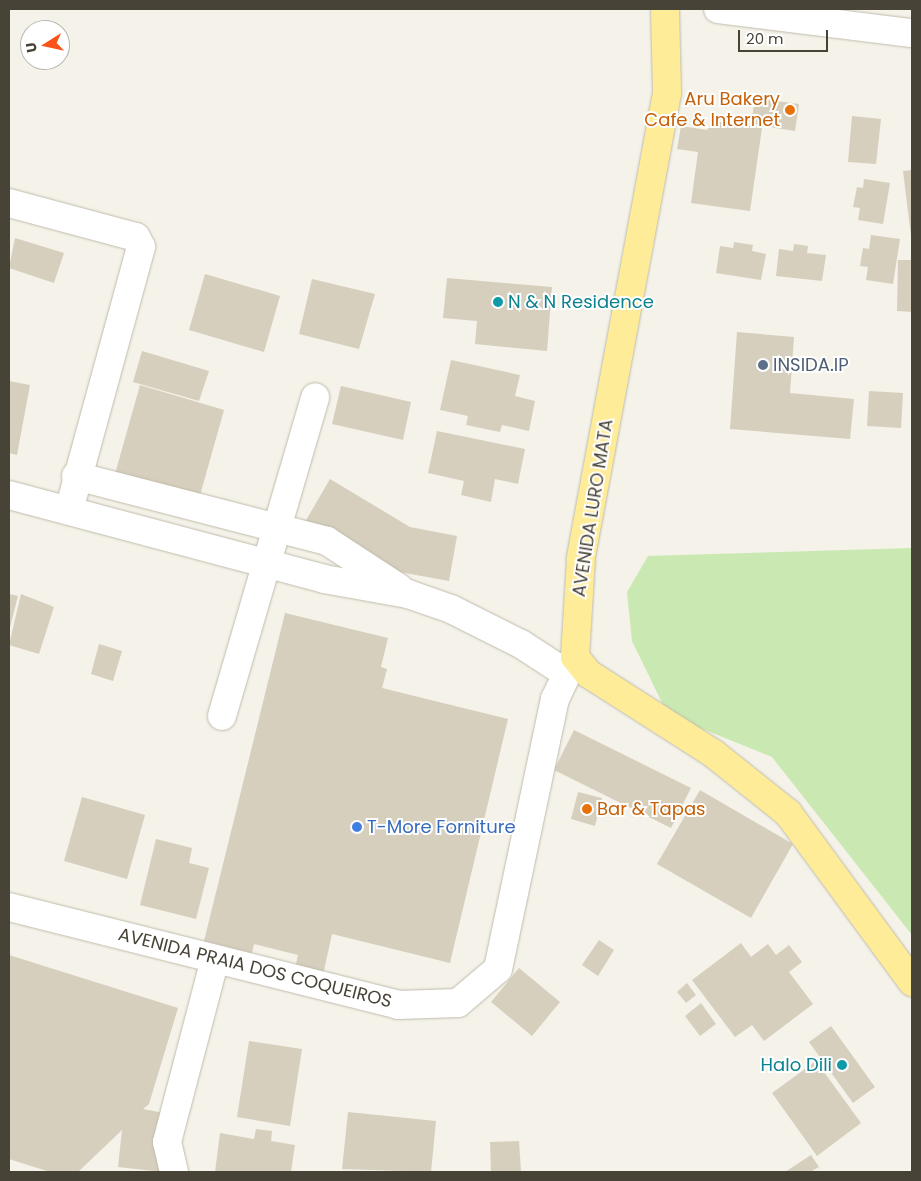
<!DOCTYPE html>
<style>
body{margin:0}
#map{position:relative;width:921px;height:1181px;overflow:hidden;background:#f4f2e9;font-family:Poppins,sans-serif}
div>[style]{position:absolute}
.green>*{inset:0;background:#cae8b1}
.building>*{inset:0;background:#d6cfbe}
.roads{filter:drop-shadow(0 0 1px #c0bbab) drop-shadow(0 0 1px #c0bbab)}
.minor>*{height:28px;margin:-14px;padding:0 14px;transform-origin:14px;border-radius:14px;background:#fff}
.major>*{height:28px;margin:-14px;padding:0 14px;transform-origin:14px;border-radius:14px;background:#feec98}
.dots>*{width:14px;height:14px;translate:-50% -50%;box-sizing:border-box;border:2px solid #fff;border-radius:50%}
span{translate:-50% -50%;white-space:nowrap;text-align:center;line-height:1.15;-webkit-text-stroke:4px #fff;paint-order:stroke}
.food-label{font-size:18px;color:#c56008}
.right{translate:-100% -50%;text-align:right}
.left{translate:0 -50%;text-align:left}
.culture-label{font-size:18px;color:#0d838f}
.service-label{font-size:18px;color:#4e5e75}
.street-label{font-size:18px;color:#484337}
.shop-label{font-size:18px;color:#366cbe}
.frame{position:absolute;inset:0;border:10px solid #484337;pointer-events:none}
.north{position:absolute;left:20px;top:20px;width:50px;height:50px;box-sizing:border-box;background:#fff;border:1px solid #b6b4af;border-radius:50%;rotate:260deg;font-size:14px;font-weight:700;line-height:20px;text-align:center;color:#484337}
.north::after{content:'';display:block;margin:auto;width:18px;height:22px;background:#fa531a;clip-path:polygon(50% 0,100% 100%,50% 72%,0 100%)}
.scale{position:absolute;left:738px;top:30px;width:90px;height:22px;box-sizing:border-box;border:2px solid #484337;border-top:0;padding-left:6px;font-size:15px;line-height:18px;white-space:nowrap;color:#484337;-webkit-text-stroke:4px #fff;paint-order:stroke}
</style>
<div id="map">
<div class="green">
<div style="clip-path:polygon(912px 548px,912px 935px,772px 757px,668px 715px,632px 641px,627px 592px,648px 556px)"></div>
</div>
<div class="building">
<div style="clip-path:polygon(755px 98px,799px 104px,795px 131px,751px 124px)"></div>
<div style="clip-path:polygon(852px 116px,881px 119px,876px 164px,848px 162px)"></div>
<div style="clip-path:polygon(713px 121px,762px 128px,750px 211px,691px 203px,698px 152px,677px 149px,681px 126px,707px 130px)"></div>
<div style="clip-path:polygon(912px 170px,912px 236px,911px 236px,903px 171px)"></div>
<div style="clip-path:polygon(864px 179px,890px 183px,883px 224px,858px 220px,860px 208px,853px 207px,857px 187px,863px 188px)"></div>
<div style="clip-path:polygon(871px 235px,900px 239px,893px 284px,866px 280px,868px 267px,860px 266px,863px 248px,869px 249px)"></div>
<div style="clip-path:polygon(15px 238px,64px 253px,54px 283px,9px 268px)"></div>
<div style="clip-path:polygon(734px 242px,753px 245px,752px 251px,766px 254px,761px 280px,716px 273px,720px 246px,733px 248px)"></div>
<div style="clip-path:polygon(794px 244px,808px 246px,807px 253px,826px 255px,822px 281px,776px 276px,779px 249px,793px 251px)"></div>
<div style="clip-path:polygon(898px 260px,912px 260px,912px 312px,897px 311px)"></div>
<div style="clip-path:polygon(205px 274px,280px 296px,264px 352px,189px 330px)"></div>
<div style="clip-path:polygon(447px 278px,552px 287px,547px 351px,475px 344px,477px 321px,443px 318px)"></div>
<div style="clip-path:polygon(312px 279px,375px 294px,359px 349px,299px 334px)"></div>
<div style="clip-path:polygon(737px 332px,794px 337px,790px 393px,854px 399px,850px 439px,730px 429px)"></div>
<div style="clip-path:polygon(142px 351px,209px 371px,199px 401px,133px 382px)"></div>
<div style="clip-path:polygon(451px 360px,520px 375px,515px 396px,535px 401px,529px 431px,502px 425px,500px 432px,466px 425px,468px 416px,440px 410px)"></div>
<div style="clip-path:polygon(9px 381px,30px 385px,17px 455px,9px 453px)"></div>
<div style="clip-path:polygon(140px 385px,224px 410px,199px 499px,115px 474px)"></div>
<div style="clip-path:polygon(341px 386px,411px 402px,403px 440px,332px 424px)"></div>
<div style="clip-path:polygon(869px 391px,903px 393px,901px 428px,867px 426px)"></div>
<div style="clip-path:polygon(437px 431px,525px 449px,518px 484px,495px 479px,491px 502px,461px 495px,464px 481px,428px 473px)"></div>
<div style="clip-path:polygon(330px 479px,410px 527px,457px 536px,449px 581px,383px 569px,305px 522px)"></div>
<div style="clip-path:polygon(9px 594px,18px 596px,9px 631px)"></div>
<div style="clip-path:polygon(21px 594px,54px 607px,39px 654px,9px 645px)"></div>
<div style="clip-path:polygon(285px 613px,388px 638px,381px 667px,387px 669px,382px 688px,508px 719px,450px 963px,332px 934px,323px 975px,295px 968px,298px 955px,254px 944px,252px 953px,204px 941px)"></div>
<div style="clip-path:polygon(99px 644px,122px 651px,113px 681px,91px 674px)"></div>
<div style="clip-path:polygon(574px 730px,691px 788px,671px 828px,554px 770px)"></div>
<div style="clip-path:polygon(700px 790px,793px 844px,751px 918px,657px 864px)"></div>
<div style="clip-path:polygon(578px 792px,602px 798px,595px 826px,571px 819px)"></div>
<div style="clip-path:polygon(82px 797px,145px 815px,127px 879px,64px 861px)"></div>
<div style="clip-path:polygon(156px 839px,192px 848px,189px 863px,209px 868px,196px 919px,140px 905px)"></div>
<div style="clip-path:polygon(599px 940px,614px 950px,598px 976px,582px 965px)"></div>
<div style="clip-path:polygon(741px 943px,751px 957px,768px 944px,776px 955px,789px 945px,802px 962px,789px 972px,813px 1004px,764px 1041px,752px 1025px,735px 1037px,692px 980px)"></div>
<div style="clip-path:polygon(9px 955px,178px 1008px,149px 1104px,143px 1109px,169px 1114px,163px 1172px,118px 1167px,122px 1130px,78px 1172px,50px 1172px,9px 1159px)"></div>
<div style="clip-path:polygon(519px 968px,560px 1002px,532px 1036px,491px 1002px)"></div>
<div style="clip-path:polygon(687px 983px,696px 995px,686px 1003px,677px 992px)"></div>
<div style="clip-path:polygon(701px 1003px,716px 1024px,700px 1036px,685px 1016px)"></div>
<div style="clip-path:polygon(831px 1026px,875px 1087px,853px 1103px,809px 1042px)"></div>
<div style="clip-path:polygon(249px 1041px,302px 1049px,290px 1126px,237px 1117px)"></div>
<div style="clip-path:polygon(816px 1061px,861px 1123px,817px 1156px,772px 1093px)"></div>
<div style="clip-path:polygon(348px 1112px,436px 1121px,431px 1172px,342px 1169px)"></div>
<div style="clip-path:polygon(256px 1129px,272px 1131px,271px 1141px,295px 1145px,291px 1172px,215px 1172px,220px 1133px,254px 1139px)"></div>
<div style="clip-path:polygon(519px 1141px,521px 1172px,491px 1172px,490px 1142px)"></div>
<div style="clip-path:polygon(811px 1155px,819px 1167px,810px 1172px,785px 1172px)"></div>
</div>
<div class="roads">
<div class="minor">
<div style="left:718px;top:9px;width:195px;rotate:7.1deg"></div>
<div style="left:9px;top:203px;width:131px;rotate:15deg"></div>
<div style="left:136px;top:237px;width:11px;rotate:63deg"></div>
<div style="left:141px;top:247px;width:273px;rotate:105.3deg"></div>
<div style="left:76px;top:476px;width:259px;rotate:14.5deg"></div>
<div style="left:327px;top:541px;width:86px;rotate:33.1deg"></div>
<div style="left:9px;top:495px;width:326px;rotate:14.9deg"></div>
<div style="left:324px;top:579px;width:85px;rotate:10.1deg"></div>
<div style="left:408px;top:594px;width:46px;rotate:19.2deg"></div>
<div style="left:451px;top:609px;width:78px;rotate:26.6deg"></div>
<div style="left:521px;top:644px;width:55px;rotate:33.1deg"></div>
<div style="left:222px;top:716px;width:332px;rotate:-73.7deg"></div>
<div style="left:9px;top:907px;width:401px;rotate:14.1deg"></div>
<div style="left:398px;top:1005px;width:60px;rotate:-1.9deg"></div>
<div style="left:458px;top:1003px;width:52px;rotate:-40.4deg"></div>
<div style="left:498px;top:969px;width:276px;rotate:-78.1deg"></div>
<div style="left:555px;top:699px;width:47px;rotate:-64.5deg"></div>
<div style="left:174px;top:1172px;width:31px;rotate:-103deg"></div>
<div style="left:167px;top:1142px;width:189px;rotate:-75.3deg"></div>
</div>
<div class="major">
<div style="left:665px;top:9px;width:84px;rotate:88.6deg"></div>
<div style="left:667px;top:93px;width:474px;rotate:100.5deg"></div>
<div style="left:581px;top:559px;width:98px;rotate:93.5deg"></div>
<div style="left:575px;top:657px;width:22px;rotate:51deg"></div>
<div style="left:589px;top:674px;width:148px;rotate:32.6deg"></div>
<div style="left:714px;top:754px;width:95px;rotate:38.6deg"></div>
<div style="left:788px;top:813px;width:210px;rotate:53.7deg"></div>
</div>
</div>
<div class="dots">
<div style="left:790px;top:110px;background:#e8710a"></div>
<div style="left:498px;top:302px;background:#0f9aa8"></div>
<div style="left:763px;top:365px;background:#5c6f8a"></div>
<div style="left:587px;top:809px;background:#e8710a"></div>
<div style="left:357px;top:827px;background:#3f7fe0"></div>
<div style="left:842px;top:1065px;background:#0f9aa8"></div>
</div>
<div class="food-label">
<span class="right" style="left:780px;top:110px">Aru Bakery<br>Cafe &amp; Internet</span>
<span class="left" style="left:597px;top:809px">Bar &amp; Tapas</span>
</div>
<div class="culture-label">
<span class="left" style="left:508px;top:302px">N &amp; N Residence</span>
<span class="right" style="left:832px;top:1065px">Halo Dili</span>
</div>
<div class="service-label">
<span class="left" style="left:773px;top:365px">INSIDA.IP</span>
</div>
<div class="street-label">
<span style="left:593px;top:508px;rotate:-81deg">AVENIDA LURO MATA</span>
<span style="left:255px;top:968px;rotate:14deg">AVENIDA PRAIA DOS COQUEIROS</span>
</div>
<div class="shop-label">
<span class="left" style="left:367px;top:827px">T-More Forniture</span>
</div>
<div class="frame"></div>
<div class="north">U</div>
<div class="scale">20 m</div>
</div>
